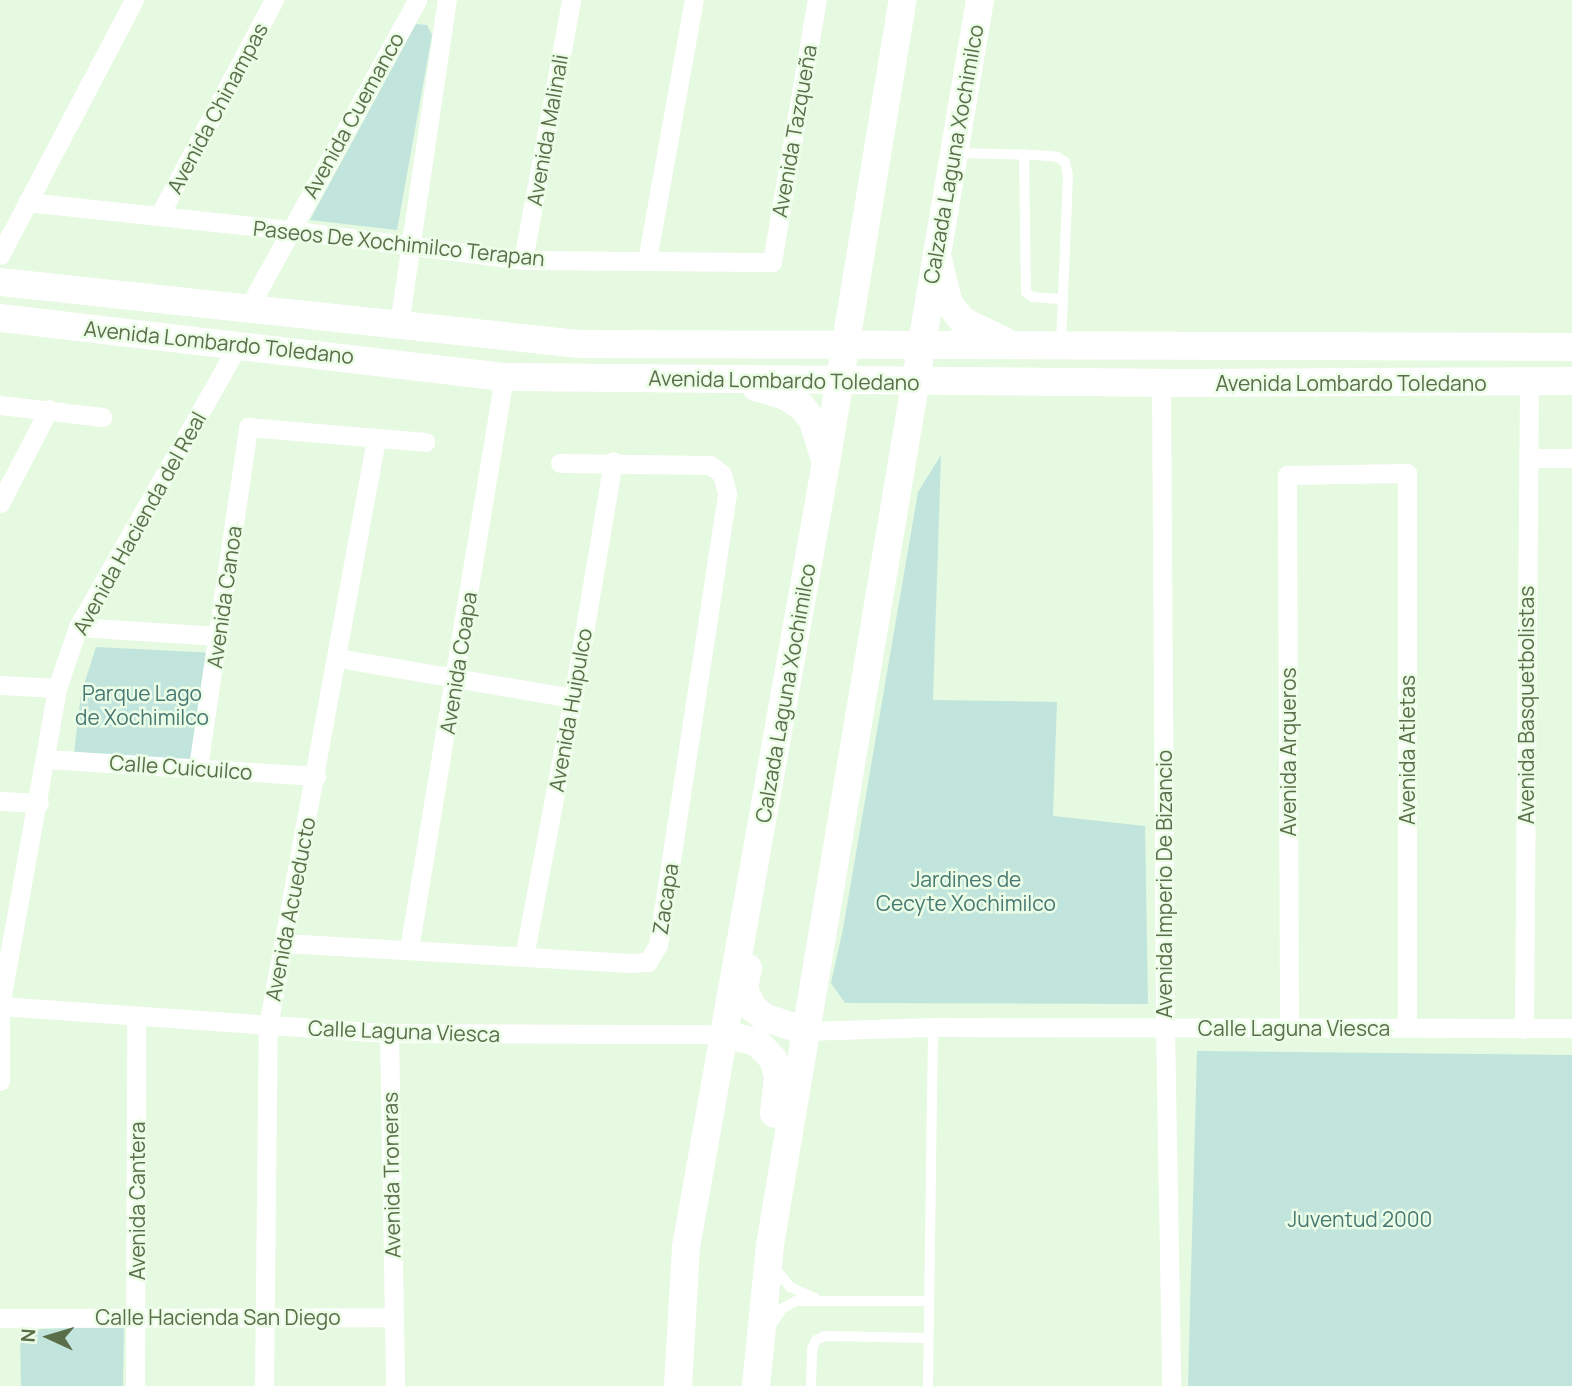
<!DOCTYPE html>
<meta charset="utf-8">
<style>
body{margin:0}
#map{position:relative;width:1572px;height:1386px;overflow:hidden;background:#e6f9e1;font-family:Manrope,sans-serif}
div>[style]{position:absolute}
.green>*{inset:0;background:#c1e5dd}
.service>*{height:10px;margin:-5px;padding:0 5px;transform-origin:5px;border-radius:5px;background:#fff}
.minor>*{height:19px;margin:-9.5px;padding:0 9.5px;transform-origin:9.5px;border-radius:9.5px;background:#fff}
.secondary>*{height:28px;margin:-14px;padding:0 14px;transform-origin:14px;border-radius:14px;background:#fff}
span{translate:-50% -50%;white-space:nowrap;text-align:center;line-height:1.15;-webkit-text-stroke:5px #ebfde6;paint-order:stroke}
.street-label{font-size:21px;color:#5b6e4a}
.park-label{font-size:21px;color:#477873}
.north{position:absolute;left:14px;top:1302px;width:70px;height:70px;-webkit-text-stroke:5px #ebfde6;paint-order:stroke;rotate:274deg;font-size:19px;font-weight:700;line-height:28px;text-align:center;color:#5b6e4a}
.north::after{content:'';display:block;margin:auto;width:24px;height:32px;background:#5b6e4a;clip-path:polygon(50% 0,100% 100%,50% 72%,0 100%)}
</style>
<div id="map">
<div class="green">
<div style="clip-path:polygon(416px 24px,427px 25px,432px 35px,397px 230px,310px 220px)"></div>
<div style="clip-path:polygon(941px 455px,933px 700px,1057px 702px,1053px 816px,1145px 826px,1148px 1004px,845px 1003px,831px 983px,843px 929px,918px 492px)"></div>
<div style="clip-path:polygon(96px 647px,216px 653px,198px 767px,74px 753px,81px 694px)"></div>
<div style="clip-path:polygon(1197px 1051px,1572px 1055px,1572px 1386px,1188px 1386px)"></div>
<div style="clip-path:polygon(124px 1326px,123px 1386px,21px 1386px,20px 1330px)"></div>
</div>
<div class="service">
<div style="left:957px;top:153px;width:79px;rotate:1.5deg"></div>
<div style="left:1036px;top:155px;width:21px;rotate:5deg"></div>
<div style="left:1057px;top:157px;width:9px;rotate:32deg"></div>
<div style="left:1065px;top:162px;width:14px;rotate:78deg"></div>
<div style="left:1068px;top:176px;width:166px;rotate:92.4deg"></div>
<div style="left:1024px;top:154px;width:138px;rotate:89.2deg"></div>
<div style="left:1026px;top:292px;width:8px;rotate:40deg"></div>
<div style="left:1032px;top:297px;width:31px;rotate:4deg"></div>
<div style="left:775px;top:1268px;width:24px;rotate:52deg"></div>
<div style="left:790px;top:1287px;width:27px;rotate:24deg"></div>
<div style="left:770px;top:1327px;width:23px;rotate:-56deg"></div>
<div style="left:783px;top:1308px;width:15px;rotate:-28deg"></div>
<div style="left:796px;top:1301px;width:132px"></div>
<div style="left:811px;top:1386px;width:37px;rotate:-88deg"></div>
<div style="left:812px;top:1349px;width:10px;rotate:-66deg"></div>
<div style="left:816px;top:1340px;width:10px;rotate:-24deg"></div>
<div style="left:825px;top:1336px;width:103px;rotate:1.1deg"></div>
<div style="left:928px;top:1386px;width:359px;rotate:-89.2deg"></div>
</div>
<div class="minor">
<div style="left:27px;top:202px;width:263px;rotate:6.1deg"></div>
<div style="left:289px;top:230px;width:236px;rotate:7.3deg"></div>
<div style="left:523px;top:260px;width:249px;rotate:0.5deg"></div>
<div style="left:772px;top:262px;width:266px;rotate:-80.3deg"></div>
<div style="left:159px;top:216px;width:245px;rotate:-62deg"></div>
<div style="left:0;top:255px;width:288px;rotate:-62.3deg"></div>
<div style="left:523px;top:260px;width:264px;rotate:-79.5deg"></div>
<div style="left:647px;top:260px;width:264px;rotate:-79.8deg"></div>
<div style="left:249px;top:307px;width:350px;rotate:-61.3deg"></div>
<div style="left:399px;top:324px;width:328px;rotate:-81.6deg"></div>
<div style="left:1161px;top:383px;width:644px;rotate:89.64deg"></div>
<div style="left:1165px;top:1027px;width:359px;rotate:89deg"></div>
<div style="left:0;top:405px;width:103px;rotate:6.7deg"></div>
<div style="left:1528px;top:458px;width:44px"></div>
<div style="left:0;top:503px;width:106px;rotate:-62.5deg"></div>
<div style="left:78px;top:627px;width:140px;rotate:3.7deg"></div>
<div style="left:338px;top:658px;width:238px;rotate:9.7deg"></div>
<div style="left:0;top:685px;width:57px;rotate:3deg"></div>
<div style="left:46px;top:759px;width:271px;rotate:3.6deg"></div>
<div style="left:198px;top:767px;width:344px;rotate:-81.6deg"></div>
<div style="left:248px;top:427px;width:178px;rotate:4.8deg"></div>
<div style="left:0;top:801px;width:39px;rotate:3deg"></div>
<div style="left:284px;top:943px;width:347px;rotate:3.3deg"></div>
<div style="left:630px;top:963px;width:18px;rotate:-3deg"></div>
<div style="left:648px;top:962px;width:20px;rotate:-60deg"></div>
<div style="left:658px;top:945px;width:457px;rotate:-81.3deg"></div>
<div style="left:727px;top:493px;width:20px;rotate:-105deg"></div>
<div style="left:722px;top:474px;width:15px;rotate:-143deg"></div>
<div style="left:710px;top:465px;width:150px;rotate:-179.2deg"></div>
<div style="left:409px;top:949px;width:580px;rotate:-80.57deg"></div>
<div style="left:524px;top:957px;width:264px;rotate:-79.3deg"></div>
<div style="left:573px;top:698px;width:240px;rotate:-80.4deg"></div>
<div style="left:0;top:1006px;width:390px;rotate:4deg"></div>
<div style="left:389px;top:1033px;width:335px;rotate:0.2deg"></div>
<div style="left:1289px;top:1028px;width:553px;rotate:-90.21deg"></div>
<div style="left:1287px;top:475px;width:120px;rotate:-1deg"></div>
<div style="left:1407px;top:473px;width:554px;rotate:90deg"></div>
<div style="left:1524px;top:1029px;width:648px;rotate:-89.56deg"></div>
<div style="left:805px;top:1031px;width:128px;rotate:-1.8deg"></div>
<div style="left:933px;top:1027px;width:639px;rotate:0.09deg"></div>
<div style="left:389px;top:1033px;width:352px;rotate:89deg"></div>
<div style="left:0;top:1081px;width:75px;rotate:-90deg"></div>
<div style="left:0;top:1006px;width:323px;rotate:-79.8deg"></div>
<div style="left:57px;top:688px;width:65px;rotate:-71deg"></div>
<div style="left:78px;top:627px;width:326px;rotate:-60.4deg"></div>
<div style="left:0;top:1318px;width:393px;rotate:-0.1deg"></div>
<div style="left:135px;top:1386px;width:369px;rotate:-89.8deg"></div>
<div style="left:264px;top:1386px;width:360px;rotate:-89.4deg"></div>
<div style="left:268px;top:1026px;width:597px;rotate:-79.57deg"></div>
</div>
<div class="secondary">
<div style="left:939px;top:263px;width:42px;rotate:76.3deg"></div>
<div style="left:949px;top:304px;width:22px;rotate:51deg"></div>
<div style="left:963px;top:321px;width:46px;rotate:26deg"></div>
<div style="left:0;top:282px;width:581px;rotate:6.12deg"></div>
<div style="left:578px;top:344px;width:994px;rotate:0.17deg"></div>
<div style="left:0;top:318px;width:507px;rotate:6.68deg"></div>
<div style="left:504px;top:377px;width:680px;rotate:0.51deg"></div>
<div style="left:1184px;top:383px;width:388px;rotate:-0.3deg"></div>
<div style="left:756px;top:387px;width:30px;rotate:17deg"></div>
<div style="left:785px;top:396px;width:19px;rotate:32deg"></div>
<div style="left:801px;top:406px;width:19px;rotate:51deg"></div>
<div style="left:813px;top:421px;width:38px;rotate:73deg"></div>
<div style="left:748px;top:968px;width:21px;rotate:101deg"></div>
<div style="left:744px;top:989px;width:21px;rotate:65deg"></div>
<div style="left:753px;top:1008px;width:14px;rotate:39deg"></div>
<div style="left:764px;top:1017px;width:43px;rotate:18.9deg"></div>
<div style="left:724px;top:1034px;width:34px;rotate:14deg"></div>
<div style="left:757px;top:1042px;width:23px;rotate:47deg"></div>
<div style="left:773px;top:1059px;width:18px;rotate:74deg"></div>
<div style="left:778px;top:1076px;width:38px;rotate:96deg"></div>
<div style="left:678px;top:1386px;width:139px;rotate:-86.7deg"></div>
<div style="left:686px;top:1247px;width:796px;rotate:-79.88deg"></div>
<div style="left:826px;top:463px;width:469px;rotate:-80.6deg"></div>
<div style="left:756px;top:1386px;width:142px;rotate:-84.3deg"></div>
<div style="left:770px;top:1245px;width:1263px;rotate:-80.43deg"></div>
</div>
<div class="street-label">
<span style="left:217px;top:108px;rotate:-62deg">Avenida Chinampas</span>
<span style="left:353px;top:115px;rotate:-61deg">Avenida Cuemanco</span>
<span style="left:547px;top:130px;rotate:-80deg">Avenida Malinali</span>
<span style="left:794px;top:131px;rotate:-80deg">Avenida Tazqueña</span>
<span style="left:953px;top:154px;rotate:-80deg">Calzada Laguna Xochimilco</span>
<span style="left:399px;top:243px;rotate:6deg">Paseos De Xochimilco Terapan</span>
<span style="left:219px;top:342px;rotate:6deg">Avenida Lombardo Toledano</span>
<span style="left:784px;top:380px;rotate:1deg">Avenida Lombardo Toledano</span>
<span style="left:1351px;top:383px">Avenida Lombardo Toledano</span>
<span style="left:139px;top:523px;rotate:-61deg">Avenida Hacienda del Real</span>
<span style="left:224px;top:597px;rotate:-82deg">Avenida Canoa</span>
<span style="left:458px;top:663px;rotate:-81deg">Avenida Coapa</span>
<span style="left:785px;top:693px;rotate:-80deg">Calzada Laguna Xochimilco</span>
<span style="left:1526px;top:705px;rotate:-90deg">Avenida Basquetbolistas</span>
<span style="left:570px;top:710px;rotate:-80deg">Avenida Huipulco</span>
<span style="left:1407px;top:750px;rotate:-90deg">Avenida Atletas</span>
<span style="left:1288px;top:752px;rotate:-90deg">Avenida Arqueros</span>
<span style="left:181px;top:767px;rotate:4deg">Calle Cuicuilco</span>
<span style="left:1164px;top:884px;rotate:-90deg">Avenida Imperio De Bizancio</span>
<span style="left:665px;top:899px;rotate:-81deg">Zacapa</span>
<span style="left:290px;top:909px;rotate:-79deg">Avenida Acueducto</span>
<span style="left:1294px;top:1028px">Calle Laguna Viesca</span>
<span style="left:404px;top:1031px;rotate:2deg">Calle Laguna Viesca</span>
<span style="left:391px;top:1175px;rotate:-91deg">Avenida Troneras</span>
<span style="left:137px;top:1201px;rotate:-90deg">Avenida Cantera</span>
<span style="left:218px;top:1317px">Calle Hacienda San Diego</span>
</div>
<div class="park-label">
<span style="left:142px;top:705px">Parque Lago<br>de Xochimilco</span>
<span style="left:966px;top:891px">Jardines de<br>Cecyte Xochimilco</span>
<span style="left:1360px;top:1219px">Juventud 2000</span>
</div>
<div class="north">N</div>
</div>
